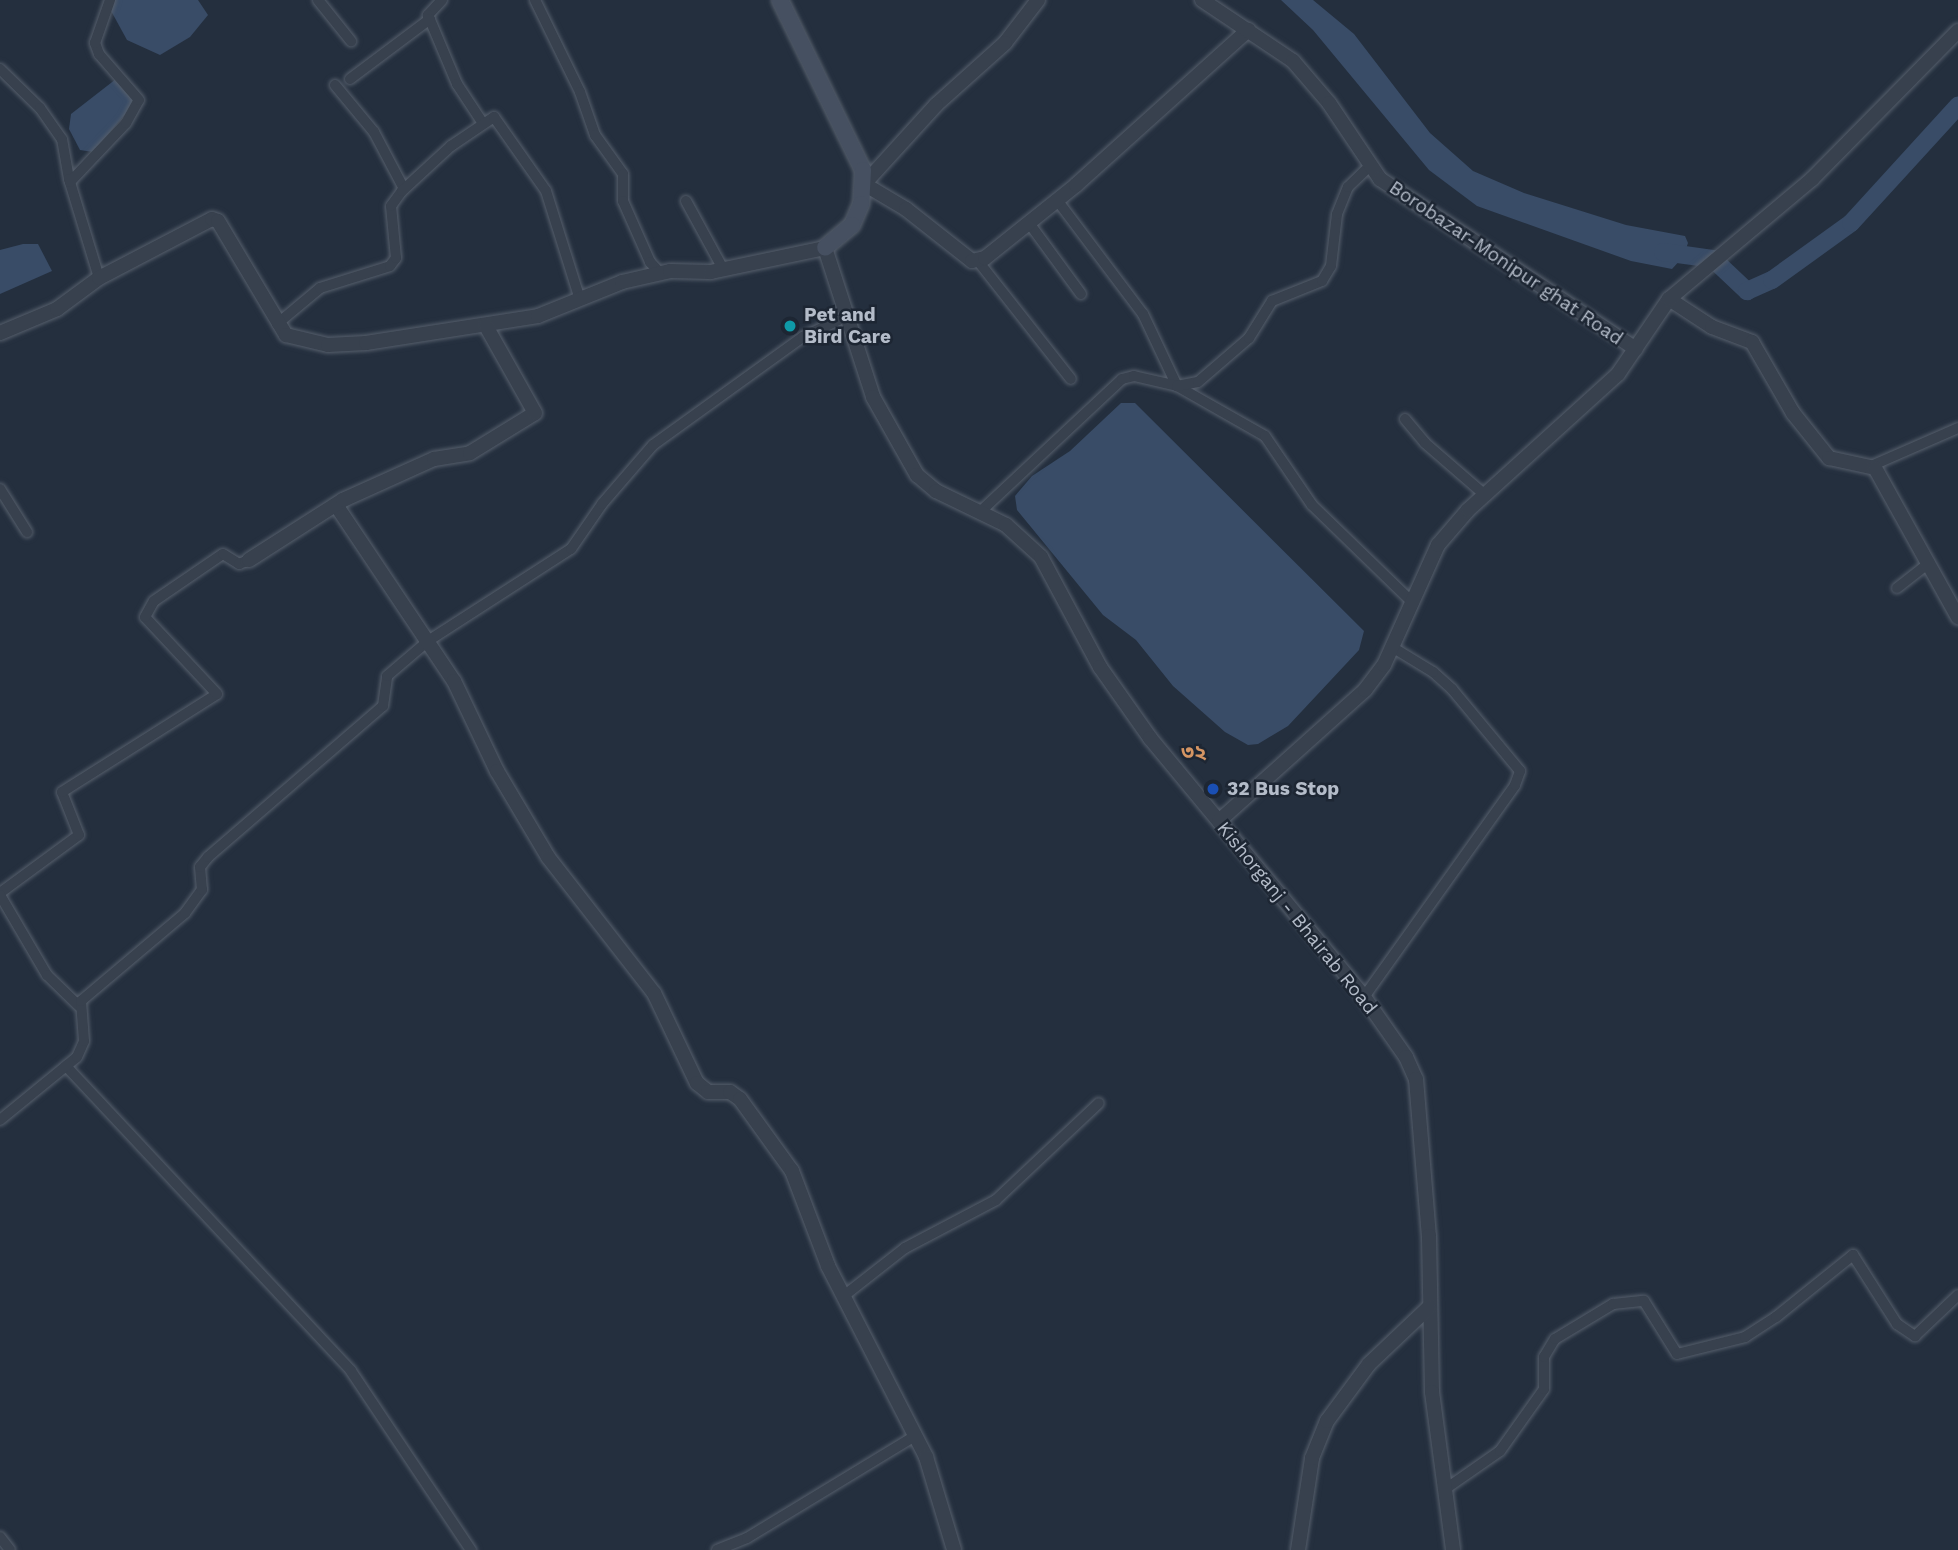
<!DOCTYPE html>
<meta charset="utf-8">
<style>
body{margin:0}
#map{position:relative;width:1958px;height:1550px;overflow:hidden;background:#242f3e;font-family:"Work Sans","Noto Sans Bengali",sans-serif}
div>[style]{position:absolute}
.water>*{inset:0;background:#394c67}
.river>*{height:18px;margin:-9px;padding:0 9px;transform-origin:9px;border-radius:9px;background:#394c67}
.roads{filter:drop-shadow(0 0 2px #565f6c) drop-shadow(0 0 2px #565f6c)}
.minor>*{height:10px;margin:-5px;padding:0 5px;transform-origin:5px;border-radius:5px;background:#38414e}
.tertiary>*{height:14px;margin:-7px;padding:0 7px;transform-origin:7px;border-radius:7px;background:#38414e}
.secondary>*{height:16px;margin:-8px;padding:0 8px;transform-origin:8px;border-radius:8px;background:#465061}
.dots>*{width:19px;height:19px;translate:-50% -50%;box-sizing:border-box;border:4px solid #1d2633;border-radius:50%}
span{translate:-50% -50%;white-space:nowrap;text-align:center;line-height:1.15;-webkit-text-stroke:5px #1d2633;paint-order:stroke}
.street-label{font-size:19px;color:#b4bcc9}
.poi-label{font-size:19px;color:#b4bcc9;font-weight:700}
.left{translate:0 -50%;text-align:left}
.neighbourhood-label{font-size:21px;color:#d59563;font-weight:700}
</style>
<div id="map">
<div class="water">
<div style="clip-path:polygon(112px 0,198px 0,208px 15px,190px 37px,160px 55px,127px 40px,110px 9px)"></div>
<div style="clip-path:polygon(1281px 0,1313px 0,1354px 34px,1430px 133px,1473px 171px,1524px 193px,1626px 225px,1685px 236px,1688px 243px,1683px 257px,1672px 269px,1631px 261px,1477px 206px,1429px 170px,1313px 30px)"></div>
<div style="clip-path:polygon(116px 79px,134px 98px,132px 106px,93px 152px,80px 150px,69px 129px,71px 114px)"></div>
<div style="clip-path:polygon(23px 244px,38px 244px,52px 271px,0 294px,0 250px)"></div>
<div style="clip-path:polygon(1121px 403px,1135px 403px,1364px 631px,1359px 650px,1288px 726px,1258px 744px,1248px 745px,1225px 732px,1173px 686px,1136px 640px,1103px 615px,1017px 510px,1015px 496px,1032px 476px,1070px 451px)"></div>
</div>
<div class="river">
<div style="left:1663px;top:252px;width:50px;rotate:8deg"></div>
<div style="left:1713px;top:259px;width:47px;rotate:43.3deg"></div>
<div style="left:1747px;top:291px;width:27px;rotate:-24deg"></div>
<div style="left:1772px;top:280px;width:97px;rotate:-35.8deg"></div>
<div style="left:1851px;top:223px;width:159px;rotate:-47.6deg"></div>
</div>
<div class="roads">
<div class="minor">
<div style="left:318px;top:0;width:53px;rotate:51.2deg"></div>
<div style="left:442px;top:0;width:21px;rotate:133deg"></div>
<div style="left:428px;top:15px;width:75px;rotate:67.2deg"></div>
<div style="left:457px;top:84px;width:45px;rotate:56.7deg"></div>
<div style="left:535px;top:0;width:102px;rotate:63.9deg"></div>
<div style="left:580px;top:92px;width:46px;rotate:70.8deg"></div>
<div style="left:595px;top:135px;width:48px;rotate:54.3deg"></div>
<div style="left:623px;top:174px;width:27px;rotate:90deg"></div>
<div style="left:623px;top:201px;width:67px;rotate:66.1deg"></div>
<div style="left:650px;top:262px;width:16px;rotate:47deg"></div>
<div style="left:0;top:69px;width:56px;rotate:44.3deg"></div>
<div style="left:40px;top:108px;width:38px;rotate:55deg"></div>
<div style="left:62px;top:139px;width:41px;rotate:80.1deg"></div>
<div style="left:69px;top:179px;width:103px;rotate:73.1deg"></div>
<div style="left:350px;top:79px;width:100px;rotate:-36.9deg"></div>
<div style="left:335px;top:85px;width:61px;rotate:50.3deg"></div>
<div style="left:374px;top:132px;width:64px;rotate:62.2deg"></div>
<div style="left:70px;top:182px;width:81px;rotate:-46.5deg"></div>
<div style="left:126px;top:123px;width:26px;rotate:-61deg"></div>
<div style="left:139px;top:100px;width:61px;rotate:-131deg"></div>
<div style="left:99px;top:54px;width:12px;rotate:-110deg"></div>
<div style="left:95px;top:43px;width:46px;rotate:-70.8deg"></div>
<div style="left:1057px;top:200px;width:143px;rotate:53deg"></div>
<div style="left:1143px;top:314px;width:80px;rotate:64.7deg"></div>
<div style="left:1177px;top:386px;width:101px;rotate:29.6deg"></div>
<div style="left:1265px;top:436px;width:83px;rotate:55.7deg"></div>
<div style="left:1312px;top:505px;width:141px;rotate:44.1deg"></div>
<div style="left:686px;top:201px;width:77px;rotate:61.4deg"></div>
<div style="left:1029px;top:223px;width:88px;rotate:53.8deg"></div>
<div style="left:978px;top:261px;width:150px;rotate:51.8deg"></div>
<div style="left:277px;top:324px;width:56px;rotate:-39.9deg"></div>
<div style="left:320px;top:288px;width:73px;rotate:-17.4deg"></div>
<div style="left:390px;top:266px;width:10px;rotate:-53deg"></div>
<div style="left:396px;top:258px;width:52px;rotate:-95.5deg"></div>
<div style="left:391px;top:206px;width:19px;rotate:-54deg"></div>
<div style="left:402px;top:191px;width:67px;rotate:-42.6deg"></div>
<div style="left:451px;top:146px;width:52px;rotate:-34deg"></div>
<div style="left:494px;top:117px;width:90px;rotate:54.9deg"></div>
<div style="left:546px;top:191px;width:110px;rotate:72.6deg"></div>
<div style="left:1405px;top:419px;width:31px;rotate:50deg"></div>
<div style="left:1425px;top:443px;width:79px;rotate:40.9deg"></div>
<div style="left:1871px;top:466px;width:95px;rotate:-23.6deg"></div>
<div style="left:0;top:489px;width:51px;rotate:57.9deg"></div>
<div style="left:981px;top:511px;width:193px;rotate:-43.1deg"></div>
<div style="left:1122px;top:379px;width:12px;rotate:-14deg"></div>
<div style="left:1134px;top:376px;width:44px;rotate:13.1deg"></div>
<div style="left:1177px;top:386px;width:21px;rotate:-11deg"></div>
<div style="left:1198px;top:382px;width:67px;rotate:-40.8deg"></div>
<div style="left:1249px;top:338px;width:44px;rotate:-58.1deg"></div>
<div style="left:1272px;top:301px;width:54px;rotate:-21.8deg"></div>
<div style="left:1322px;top:281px;width:17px;rotate:-59deg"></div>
<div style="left:1331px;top:266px;width:52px;rotate:-83.4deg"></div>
<div style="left:1337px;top:214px;width:29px;rotate:-68deg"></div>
<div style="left:1348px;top:187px;width:29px;rotate:-44deg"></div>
<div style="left:1897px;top:588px;width:41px;rotate:-38deg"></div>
<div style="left:0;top:893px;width:98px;rotate:-36.3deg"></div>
<div style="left:79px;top:835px;width:46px;rotate:-111.6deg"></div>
<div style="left:62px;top:792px;width:183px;rotate:-32.3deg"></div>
<div style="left:217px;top:694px;width:105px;rotate:-133.1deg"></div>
<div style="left:145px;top:617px;width:18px;rotate:-61deg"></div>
<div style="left:154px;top:601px;width:83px;rotate:-34.3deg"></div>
<div style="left:223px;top:554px;width:19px;rotate:32deg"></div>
<div style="left:239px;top:564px;width:11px;rotate:-22deg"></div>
<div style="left:249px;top:560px;width:4px;rotate:153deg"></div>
<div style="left:0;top:895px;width:93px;rotate:59.6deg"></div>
<div style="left:47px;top:975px;width:45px;rotate:44.1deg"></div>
<div style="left:1364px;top:997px;width:260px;rotate:-54.5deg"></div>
<div style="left:1515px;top:785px;width:15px;rotate:-70deg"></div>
<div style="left:1520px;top:771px;width:107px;rotate:-129.7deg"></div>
<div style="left:1452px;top:689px;width:25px;rotate:-138deg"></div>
<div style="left:1433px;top:672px;width:48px;rotate:-148.6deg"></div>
<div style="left:66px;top:1066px;width:417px;rotate:46.9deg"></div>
<div style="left:351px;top:1371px;width:216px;rotate:56.2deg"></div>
<div style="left:0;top:1120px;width:99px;rotate:-39.3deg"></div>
<div style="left:77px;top:1057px;width:17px;rotate:-66deg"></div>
<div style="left:84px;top:1041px;width:40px;rotate:-94.3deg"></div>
<div style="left:81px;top:1001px;width:136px;rotate:-40.2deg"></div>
<div style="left:185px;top:913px;width:29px;rotate:-54deg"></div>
<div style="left:202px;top:890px;width:23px;rotate:-95deg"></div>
<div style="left:200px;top:867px;width:13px;rotate:-51deg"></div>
<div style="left:208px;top:857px;width:231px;rotate:-40.8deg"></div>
<div style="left:383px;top:706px;width:30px;rotate:-82deg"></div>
<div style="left:387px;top:676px;width:54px;rotate:-40.5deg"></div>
<div style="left:428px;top:641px;width:170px;rotate:-32.8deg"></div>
<div style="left:571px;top:549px;width:55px;rotate:-55.4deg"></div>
<div style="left:602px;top:504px;width:78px;rotate:-49.2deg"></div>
<div style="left:653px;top:445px;width:185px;rotate:-35.8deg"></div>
<div style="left:803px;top:337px;width:47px;rotate:-25.5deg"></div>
<div style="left:845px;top:1295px;width:76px;rotate:-38.1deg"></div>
<div style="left:905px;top:1248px;width:103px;rotate:-27.8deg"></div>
<div style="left:996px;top:1200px;width:141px;rotate:-43.3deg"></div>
<div style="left:1444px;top:1490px;width:68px;rotate:-34.9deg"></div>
<div style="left:1500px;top:1451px;width:76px;rotate:-54.6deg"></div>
<div style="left:1544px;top:1389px;width:32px;rotate:-90deg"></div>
<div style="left:1544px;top:1357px;width:21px;rotate:-59deg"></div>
<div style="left:1555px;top:1339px;width:68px;rotate:-31.1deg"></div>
<div style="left:1613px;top:1304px;width:31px;rotate:-6deg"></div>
<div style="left:1644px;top:1301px;width:62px;rotate:58.1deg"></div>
<div style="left:1677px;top:1354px;width:70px;rotate:-14deg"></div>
<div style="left:1745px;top:1337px;width:37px;rotate:-33deg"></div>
<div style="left:1776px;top:1317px;width:99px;rotate:-38.8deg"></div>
<div style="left:1853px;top:1255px;width:82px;rotate:57.5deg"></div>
<div style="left:1897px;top:1324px;width:22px;rotate:34deg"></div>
<div style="left:1915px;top:1336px;width:59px;rotate:-43.6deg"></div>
<div style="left:0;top:1537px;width:16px;rotate:52deg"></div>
<div style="left:717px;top:1550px;width:32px;rotate:-22deg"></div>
<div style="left:747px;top:1538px;width:197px;rotate:-31.3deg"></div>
</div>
<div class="tertiary">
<div style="left:1038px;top:0;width:54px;rotate:127.5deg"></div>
<div style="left:1005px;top:43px;width:93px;rotate:138.1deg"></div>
<div style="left:936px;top:105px;width:107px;rotate:132.3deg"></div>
<div style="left:864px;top:184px;width:49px;rotate:30.8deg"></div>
<div style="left:906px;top:209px;width:84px;rotate:38.2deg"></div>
<div style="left:972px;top:261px;width:13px;rotate:-13deg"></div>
<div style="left:985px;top:258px;width:117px;rotate:-38.7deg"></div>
<div style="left:1076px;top:185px;width:232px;rotate:-42deg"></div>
<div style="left:1202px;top:0;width:110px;rotate:33.8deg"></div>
<div style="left:1293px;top:61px;width:55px;rotate:49.4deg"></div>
<div style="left:1329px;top:103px;width:92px;rotate:56.1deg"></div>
<div style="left:1380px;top:179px;width:307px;rotate:33.6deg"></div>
<div style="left:1669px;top:299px;width:51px;rotate:33.1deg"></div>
<div style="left:1712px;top:327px;width:43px;rotate:20.6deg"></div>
<div style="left:1752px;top:342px;width:82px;rotate:60deg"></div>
<div style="left:1793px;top:413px;width:58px;rotate:51.3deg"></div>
<div style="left:1829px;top:458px;width:47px;rotate:12.3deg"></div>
<div style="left:1875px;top:468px;width:171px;rotate:60.9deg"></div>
<div style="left:0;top:333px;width:62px;rotate:-22.8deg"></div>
<div style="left:57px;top:309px;width:52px;rotate:-36.4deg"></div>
<div style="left:99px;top:278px;width:127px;rotate:-27.6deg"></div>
<div style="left:212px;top:219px;width:6px;rotate:18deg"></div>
<div style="left:218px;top:221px;width:133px;rotate:59.2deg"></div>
<div style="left:286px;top:335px;width:43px;rotate:13.4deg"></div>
<div style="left:328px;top:345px;width:38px;rotate:-3deg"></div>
<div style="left:366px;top:343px;width:174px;rotate:-8.9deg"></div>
<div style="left:538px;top:316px;width:91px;rotate:-22deg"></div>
<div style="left:622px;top:282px;width:49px;rotate:-12.9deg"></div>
<div style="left:670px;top:271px;width:41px;rotate:1.4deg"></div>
<div style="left:711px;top:272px;width:116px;rotate:-11.9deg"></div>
<div style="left:825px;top:248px;width:157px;rotate:72.1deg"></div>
<div style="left:873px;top:397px;width:90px;rotate:60.6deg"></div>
<div style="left:917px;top:475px;width:25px;rotate:40deg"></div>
<div style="left:936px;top:491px;width:78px;rotate:25.9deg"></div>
<div style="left:1006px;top:525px;width:47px;rotate:42.4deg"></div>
<div style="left:1041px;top:557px;width:125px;rotate:61.8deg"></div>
<div style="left:1100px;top:667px;width:87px;rotate:54.8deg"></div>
<div style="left:1150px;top:738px;width:336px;rotate:50.4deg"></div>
<div style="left:1364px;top:997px;width:73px;rotate:55deg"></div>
<div style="left:1406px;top:1057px;width:24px;rotate:66deg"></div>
<div style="left:1416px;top:1079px;width:158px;rotate:85.3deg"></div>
<div style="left:1429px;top:1236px;width:156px;rotate:88.9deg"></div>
<div style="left:1432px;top:1392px;width:159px;rotate:82.4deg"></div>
<div style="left:336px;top:505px;width:212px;rotate:56.2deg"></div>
<div style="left:454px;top:681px;width:100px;rotate:64.5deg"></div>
<div style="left:497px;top:771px;width:100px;rotate:59.3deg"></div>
<div style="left:548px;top:857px;width:172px;rotate:52.1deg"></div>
<div style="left:654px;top:993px;width:100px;rotate:64.5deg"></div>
<div style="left:697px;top:1083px;width:14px;rotate:39deg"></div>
<div style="left:708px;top:1092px;width:22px"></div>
<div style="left:730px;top:1092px;width:12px;rotate:35deg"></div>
<div style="left:740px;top:1099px;width:89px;rotate:54.2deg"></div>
<div style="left:792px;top:1171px;width:102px;rotate:69.2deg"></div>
<div style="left:828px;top:1266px;width:215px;rotate:62.8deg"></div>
<div style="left:926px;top:1457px;width:97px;rotate:73.2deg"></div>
<div style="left:249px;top:560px;width:112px;rotate:-32.6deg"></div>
<div style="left:343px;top:500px;width:100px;rotate:-24.3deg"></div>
<div style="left:434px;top:459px;width:36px;rotate:-9deg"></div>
<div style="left:470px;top:453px;width:76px;rotate:-31.6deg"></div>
<div style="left:535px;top:413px;width:100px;rotate:-119.4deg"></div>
<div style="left:1219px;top:821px;width:196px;rotate:-41.9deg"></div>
<div style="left:1365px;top:690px;width:31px;rotate:-53deg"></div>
<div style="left:1384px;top:665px;width:132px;rotate:-65.8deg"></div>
<div style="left:1438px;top:545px;width:46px;rotate:-49.4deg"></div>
<div style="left:1468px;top:510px;width:202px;rotate:-42.2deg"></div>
<div style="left:1618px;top:374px;width:91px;rotate:-55.8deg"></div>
<div style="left:1669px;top:299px;width:187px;rotate:-40deg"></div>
<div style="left:1812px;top:179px;width:208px;rotate:-45.4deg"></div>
<div style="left:1298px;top:1550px;width:93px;rotate:-81.3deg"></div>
<div style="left:1312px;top:1458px;width:40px;rotate:-68deg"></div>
<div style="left:1327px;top:1421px;width:71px;rotate:-53.6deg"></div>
<div style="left:1369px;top:1364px;width:83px;rotate:-43.5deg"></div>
</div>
<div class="secondary">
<div style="left:780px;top:0;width:189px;rotate:64deg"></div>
<div style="left:863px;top:170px;width:34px;rotate:93deg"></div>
<div style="left:861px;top:204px;width:23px;rotate:113deg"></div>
<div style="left:852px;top:225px;width:35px;rotate:140deg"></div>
</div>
</div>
<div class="dots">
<div style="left:790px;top:326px;background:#0f9aa8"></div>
<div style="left:1213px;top:789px;background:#1a4fb4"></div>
</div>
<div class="street-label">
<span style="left:1506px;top:263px;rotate:34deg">Borobazar-Monipur ghat Road</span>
<span style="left:1297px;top:918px;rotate:51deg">Kishorganj - Bhairab Road</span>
</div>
<div class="poi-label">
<span class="left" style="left:804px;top:326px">Pet and<br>Bird Care</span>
<span class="left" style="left:1227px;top:789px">32 Bus Stop</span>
</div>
<div class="neighbourhood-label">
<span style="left:1194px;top:752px">৩২</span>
</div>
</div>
